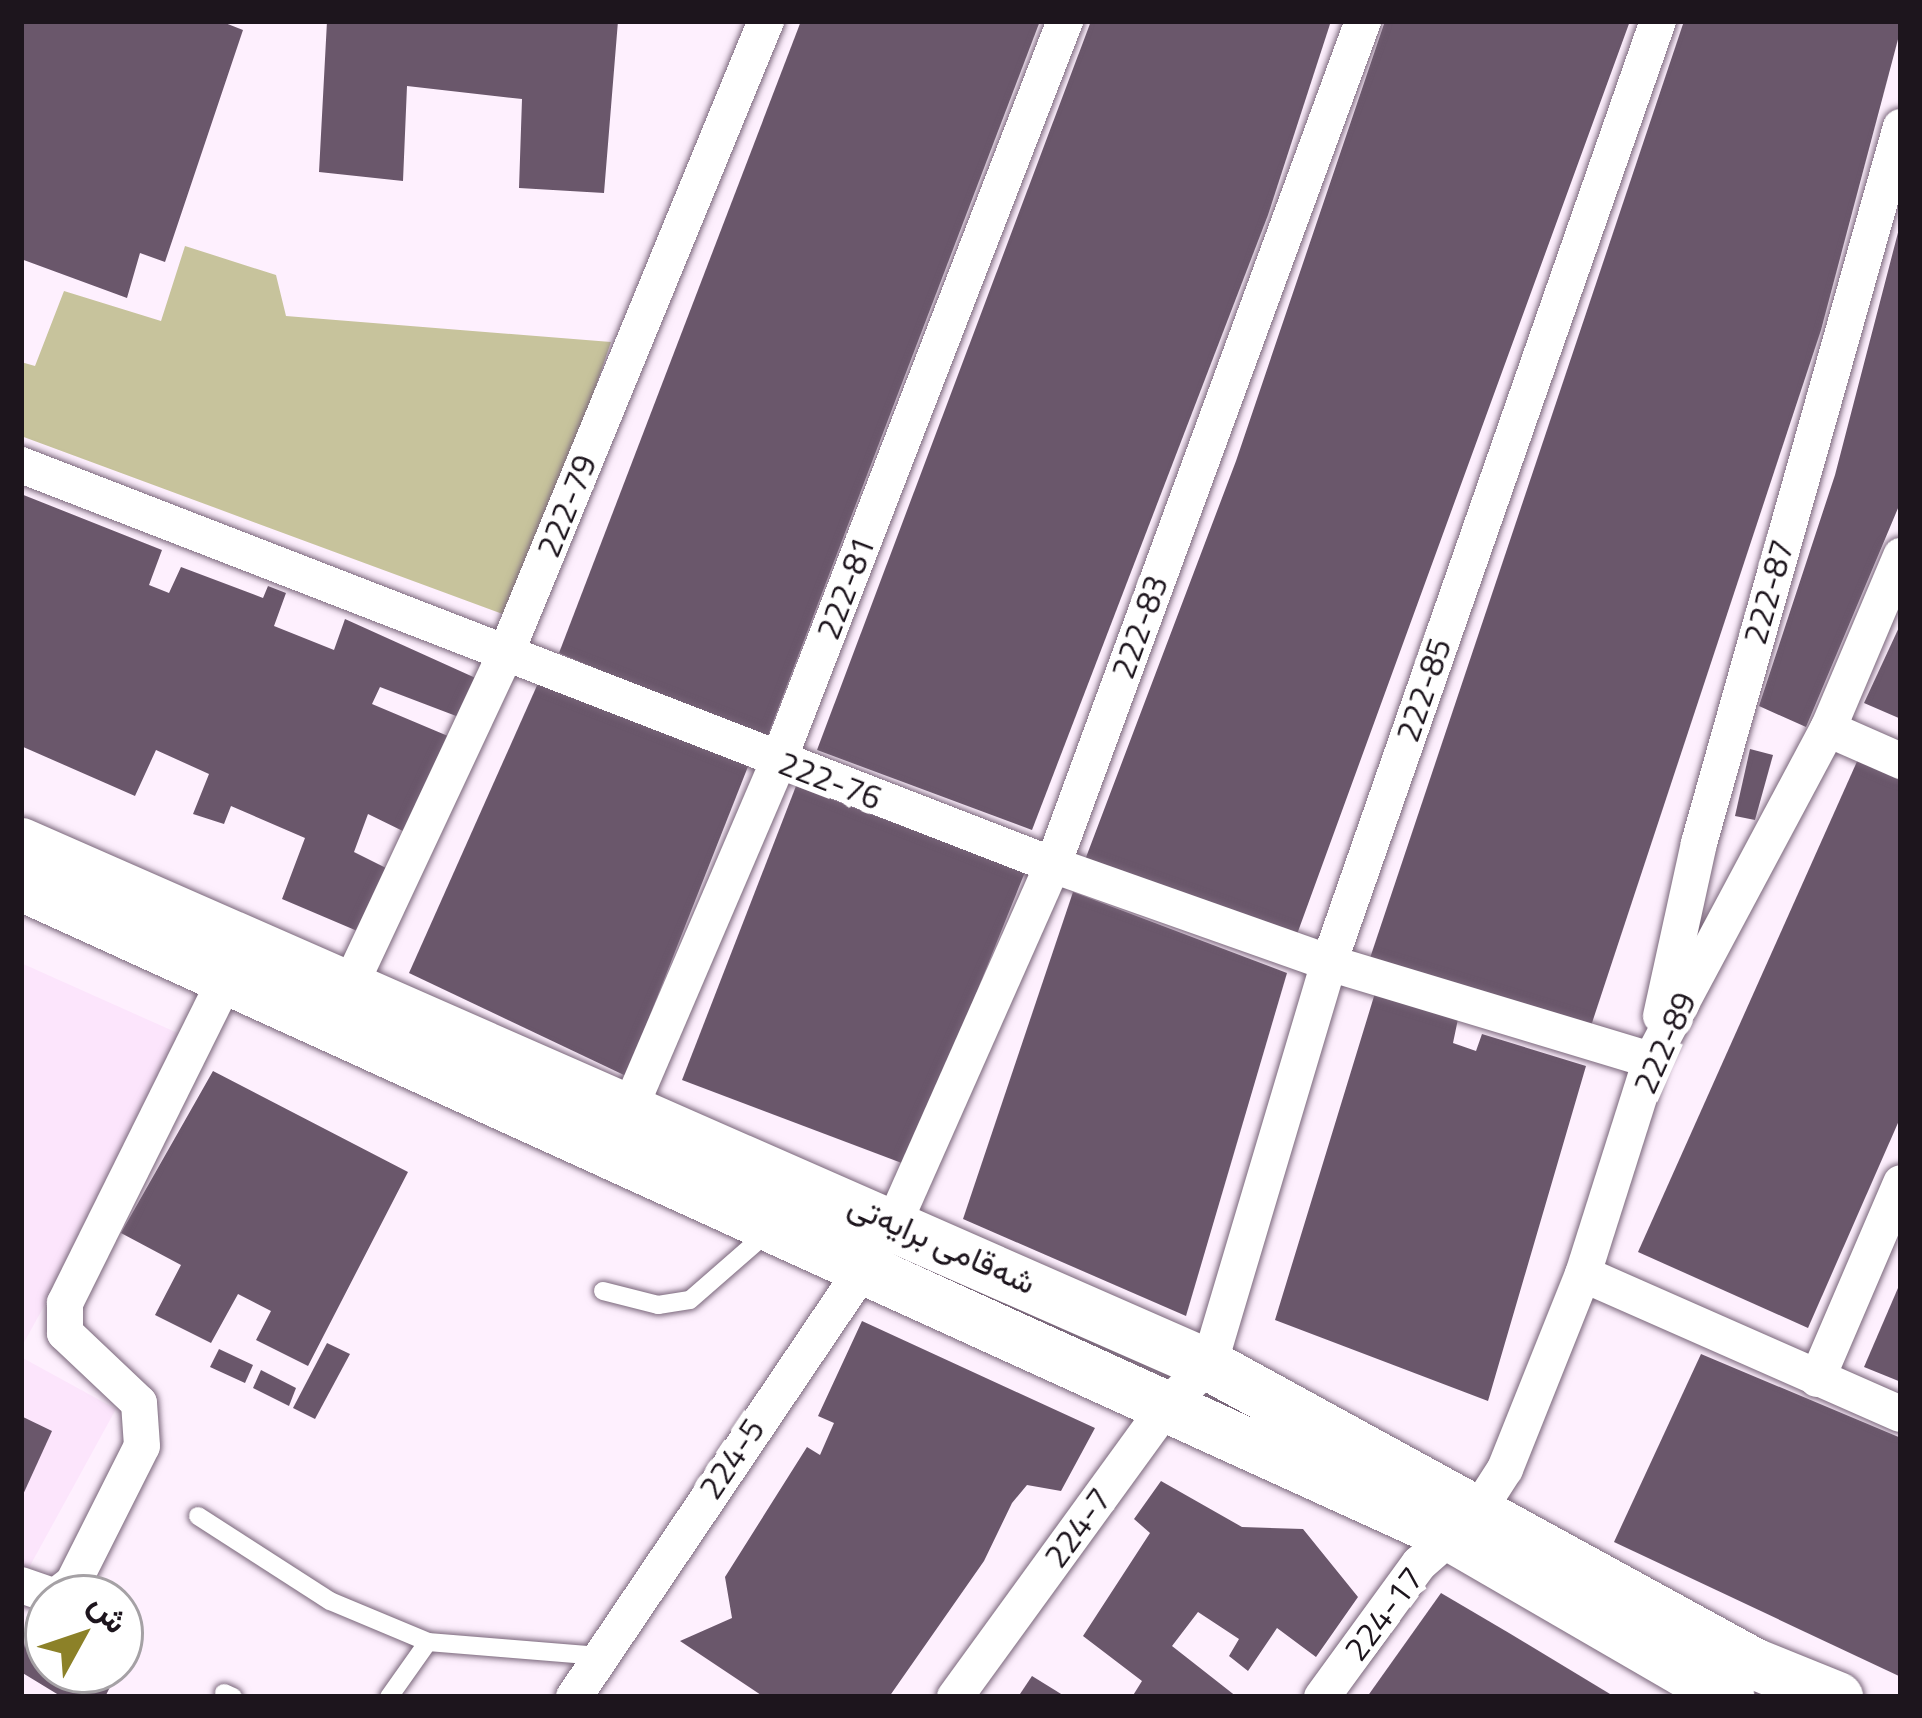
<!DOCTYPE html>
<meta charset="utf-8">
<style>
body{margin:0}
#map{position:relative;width:1922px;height:1718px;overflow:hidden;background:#fef0fe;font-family:"Titillium Web",Vazirmatn,sans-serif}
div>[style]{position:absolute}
.built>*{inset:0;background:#fce5fc}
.green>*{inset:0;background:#c7c39c}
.building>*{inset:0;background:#6a576b}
.roads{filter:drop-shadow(0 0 3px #79667a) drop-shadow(0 0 3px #79667a)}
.service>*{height:18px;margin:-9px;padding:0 9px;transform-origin:9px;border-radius:9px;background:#fff}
.minor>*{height:36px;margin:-18px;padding:0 18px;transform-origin:18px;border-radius:18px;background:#fff}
.secondary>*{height:51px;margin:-25.5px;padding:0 25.5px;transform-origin:25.5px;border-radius:25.5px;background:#fff}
span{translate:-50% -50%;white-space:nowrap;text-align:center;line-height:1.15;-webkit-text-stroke:12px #fff;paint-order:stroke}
.street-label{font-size:33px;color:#1d151d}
.frame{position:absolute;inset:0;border:24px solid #1d151d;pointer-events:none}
.north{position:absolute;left:24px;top:1574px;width:120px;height:120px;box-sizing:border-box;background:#fff;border:3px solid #a5a1a5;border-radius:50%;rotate:50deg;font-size:33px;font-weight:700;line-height:48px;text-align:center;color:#1d151d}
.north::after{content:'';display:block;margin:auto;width:42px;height:54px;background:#8c8128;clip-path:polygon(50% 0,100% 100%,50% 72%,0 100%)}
</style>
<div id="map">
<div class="built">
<div style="clip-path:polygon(21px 963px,191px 1039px,21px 1348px)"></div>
<div style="clip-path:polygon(21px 1357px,116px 1409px,25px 1575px,21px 1573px)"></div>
</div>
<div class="green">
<div style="clip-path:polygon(185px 246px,276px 275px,286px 316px,611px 342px,516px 619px,21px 436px,21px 362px,35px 366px,64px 291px,161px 321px)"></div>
</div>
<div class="building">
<div style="clip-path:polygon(21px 21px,220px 21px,243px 30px,165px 262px,140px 253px,127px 298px,21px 259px)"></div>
<div style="clip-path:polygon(327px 21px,618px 21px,604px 193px,519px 188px,522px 99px,407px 86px,403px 181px,319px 172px)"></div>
<div style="clip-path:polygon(801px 21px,1040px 21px,766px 740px,559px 653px)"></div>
<div style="clip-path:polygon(1091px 21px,1331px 21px,1268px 215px,1032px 830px,817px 750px)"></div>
<div style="clip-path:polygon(1385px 21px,1630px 21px,1296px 937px,1085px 860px,1236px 461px)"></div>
<div style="clip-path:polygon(1684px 21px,1901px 21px,1901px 28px,1821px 330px,1587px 1038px,1368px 964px)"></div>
<div style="clip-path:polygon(1901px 221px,1901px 501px,1806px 727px,1759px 706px,1835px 475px)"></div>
<div style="clip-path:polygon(21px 494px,162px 550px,149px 585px,169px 593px,181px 567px,263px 598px,268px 586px,286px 593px,274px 626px,334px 650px,345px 619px,480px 680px,464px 719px,380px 687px,372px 704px,455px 739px,411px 835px,368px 814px,354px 852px,388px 869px,362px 933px,282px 899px,305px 838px,231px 806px,224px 824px,193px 814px,209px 774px,156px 750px,135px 796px,21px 746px)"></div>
<div style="clip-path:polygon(1901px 623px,1901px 719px,1864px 703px)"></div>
<div style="clip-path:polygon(539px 681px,749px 764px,626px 1076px,409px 973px)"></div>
<div style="clip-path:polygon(1750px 749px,1773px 755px,1755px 820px,1735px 816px)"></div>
<div style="clip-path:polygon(1859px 757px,1901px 778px,1901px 1116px,1808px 1328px,1638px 1252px)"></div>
<div style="clip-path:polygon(796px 786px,1025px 872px,907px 1165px,682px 1080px)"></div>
<div style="clip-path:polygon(1073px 892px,1287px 973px,1186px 1316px,963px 1219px)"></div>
<div style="clip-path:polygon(1375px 993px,1458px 1019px,1453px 1043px,1476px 1051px,1482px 1034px,1586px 1066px,1488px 1401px,1275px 1320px)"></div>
<div style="clip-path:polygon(213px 1071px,408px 1172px,308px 1366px,256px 1340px,271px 1311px,238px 1294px,211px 1343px,155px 1315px,181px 1265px,121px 1233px)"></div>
<div style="clip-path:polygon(1901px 1281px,1901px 1382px,1864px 1367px)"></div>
<div style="clip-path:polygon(862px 1321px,1095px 1428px,1061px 1491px,1027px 1485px,1012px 1503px,984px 1561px,889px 1697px,764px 1697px,680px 1641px,732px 1618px,725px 1577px,807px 1447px,820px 1455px,834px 1423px,818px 1416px)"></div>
<div style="clip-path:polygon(327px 1343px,350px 1354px,315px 1419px,293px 1408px)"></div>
<div style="clip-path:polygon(219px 1349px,253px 1365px,245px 1383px,210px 1367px)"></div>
<div style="clip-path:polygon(1701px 1354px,1901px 1438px,1901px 1677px,1614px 1542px)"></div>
<div style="clip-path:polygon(261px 1370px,296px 1388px,289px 1406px,253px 1388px)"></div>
<div style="clip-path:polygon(21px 1416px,52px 1431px,21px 1499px)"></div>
<div style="clip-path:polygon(1161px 1481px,1242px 1527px,1303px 1529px,1358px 1597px,1316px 1657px,1277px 1628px,1248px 1671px,1229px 1656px,1239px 1639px,1198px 1612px,1172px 1646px,1237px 1697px,1132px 1697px,1142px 1681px,1083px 1636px,1150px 1533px,1134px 1519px)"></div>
<div style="clip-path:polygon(1441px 1593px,1509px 1633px,1615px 1697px,1367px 1697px)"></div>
<div style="clip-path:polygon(26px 1632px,48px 1646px,48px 1670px,88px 1670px,111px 1685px,105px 1697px,62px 1697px,21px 1672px)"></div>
<div style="clip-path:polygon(1032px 1676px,1066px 1697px,1018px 1697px)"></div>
</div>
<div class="roads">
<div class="service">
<div style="left:603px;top:1291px;width:57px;rotate:14.3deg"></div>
<div style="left:658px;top:1305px;width:32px;rotate:-9deg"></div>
<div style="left:690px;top:1300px;width:103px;rotate:-41.1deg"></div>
<div style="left:198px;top:1516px;width:157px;rotate:32.8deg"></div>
<div style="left:330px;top:1601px;width:106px;rotate:22.7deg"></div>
<div style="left:428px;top:1642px;width:172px;rotate:4.7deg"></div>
<div style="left:224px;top:1693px;width:10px;rotate:24deg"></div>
<div style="left:389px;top:1697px;width:67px;rotate:-54.7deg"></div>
</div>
<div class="minor">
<div style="left:21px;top:465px;width:1107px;rotate:21.19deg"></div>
<div style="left:1053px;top:865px;width:293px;rotate:19.5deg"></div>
<div style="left:1329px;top:963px;width:336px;rotate:16.8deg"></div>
<div style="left:1828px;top:729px;width:80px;rotate:23.7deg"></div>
<div style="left:339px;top:1009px;width:393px;rotate:-64.9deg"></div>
<div style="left:506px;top:653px;width:683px;rotate:-67.64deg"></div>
<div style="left:1661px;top:1016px;width:177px;rotate:-77.6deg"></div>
<div style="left:1699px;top:843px;width:744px;rotate:-74.25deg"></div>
<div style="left:620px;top:1131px;width:401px;rotate:-66.8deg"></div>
<div style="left:778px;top:762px;width:795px;rotate:-68.83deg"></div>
<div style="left:1583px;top:1274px;width:347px;rotate:23.8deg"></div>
<div style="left:1817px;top:1379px;width:213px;rotate:-66.8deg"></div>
<div style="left:21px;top:1585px;width:36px;rotate:19deg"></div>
<div style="left:55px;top:1597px;width:23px;rotate:-38deg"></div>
<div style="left:73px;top:1583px;width:153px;rotate:-63.3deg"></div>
<div style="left:142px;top:1446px;width:43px;rotate:-94deg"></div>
<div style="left:139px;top:1403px;width:102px;rotate:-136.6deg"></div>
<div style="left:65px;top:1333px;width:30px;rotate:-90deg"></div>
<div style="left:65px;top:1303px;width:364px;rotate:-63.6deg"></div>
<div style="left:574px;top:1697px;width:572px;rotate:-55.98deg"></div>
<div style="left:894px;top:1223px;width:392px;rotate:-66.1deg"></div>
<div style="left:1053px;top:865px;width:899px;rotate:-69.83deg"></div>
<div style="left:955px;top:1697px;width:362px;rotate:-54deg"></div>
<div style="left:1168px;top:1404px;width:57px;rotate:-43.6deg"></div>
<div style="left:1209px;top:1365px;width:420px;rotate:-73.4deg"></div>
<div style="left:1329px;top:963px;width:998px;rotate:-70.75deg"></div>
<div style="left:1322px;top:1697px;width:165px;rotate:-53.9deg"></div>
<div style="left:1419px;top:1564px;width:76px;rotate:-41.3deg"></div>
<div style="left:1476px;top:1514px;width:54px;rotate:-57.2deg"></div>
<div style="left:1505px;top:1469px;width:210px;rotate:-68.2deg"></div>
<div style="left:1583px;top:1274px;width:225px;rotate:-72.4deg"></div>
<div style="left:1651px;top:1060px;width:375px;rotate:-61.9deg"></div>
<div style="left:1828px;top:729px;width:188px;rotate:-67.1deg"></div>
</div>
<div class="secondary">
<div style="left:21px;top:843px;width:1298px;rotate:23.72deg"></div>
<div style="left:1209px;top:1365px;width:620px;rotate:28.71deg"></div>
<div style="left:1753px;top:1663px;width:91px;rotate:22deg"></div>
<div style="left:21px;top:885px;width:1571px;rotate:24.48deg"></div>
<div style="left:1451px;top:1536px;width:321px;rotate:30.1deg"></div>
</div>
</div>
<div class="street-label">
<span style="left:567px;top:506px;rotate:-68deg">222-79</span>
<span style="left:846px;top:588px;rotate:-69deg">222-81</span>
<span style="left:1769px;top:592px;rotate:-74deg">222-87</span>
<span style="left:1140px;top:627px;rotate:-70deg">222-83</span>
<span style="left:1424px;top:690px;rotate:-71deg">222-85</span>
<span style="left:830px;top:781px;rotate:21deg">222-76</span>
<span style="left:1665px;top:1043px;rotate:-66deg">222-89</span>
<span style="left:942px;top:1244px;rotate:24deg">شەقامی برایەتی</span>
<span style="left:732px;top:1459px;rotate:-56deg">224-5</span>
<span style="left:1078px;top:1528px;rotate:-54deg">224-7</span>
<span style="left:1384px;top:1614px;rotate:-53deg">224-17</span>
</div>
<div class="frame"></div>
<div class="north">ش</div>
</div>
